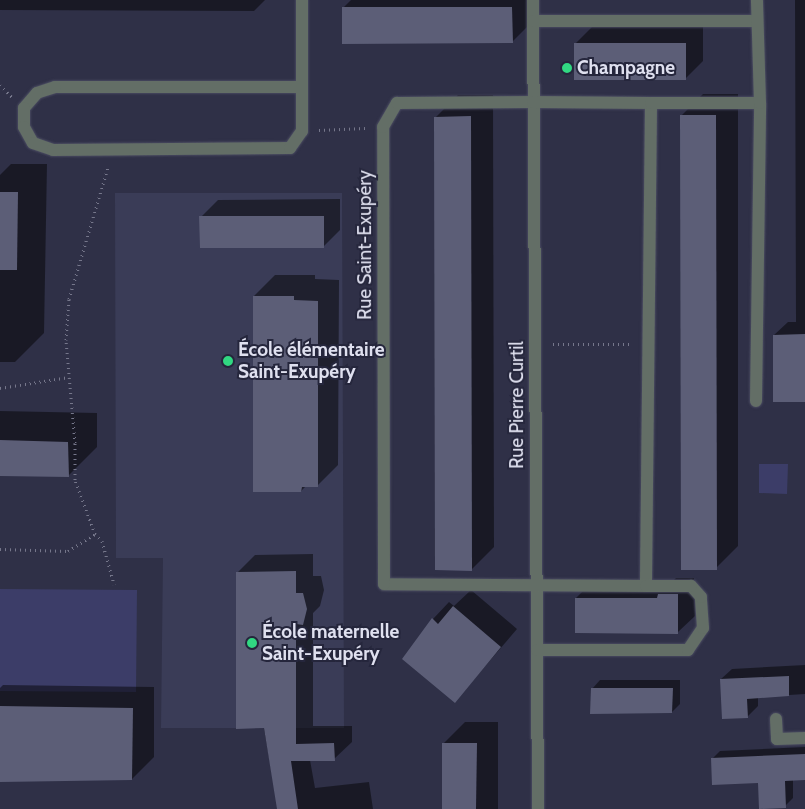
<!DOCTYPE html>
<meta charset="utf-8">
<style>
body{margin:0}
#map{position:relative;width:805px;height:809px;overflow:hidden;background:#2f3047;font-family:Cabin,sans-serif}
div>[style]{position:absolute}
.built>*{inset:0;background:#3a3c57}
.green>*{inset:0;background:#3c3d68}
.shadow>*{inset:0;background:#0007}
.building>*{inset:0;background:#5c5e77}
.path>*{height:3px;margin-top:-1.5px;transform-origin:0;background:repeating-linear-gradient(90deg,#76778b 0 1px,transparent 0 5px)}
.roads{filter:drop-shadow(0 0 1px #4b4c62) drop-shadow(0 0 1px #4b4c62)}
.minor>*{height:12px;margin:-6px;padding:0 6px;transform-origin:6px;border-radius:6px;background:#636e66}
.dots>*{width:14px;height:14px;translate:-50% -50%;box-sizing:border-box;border:2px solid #25263c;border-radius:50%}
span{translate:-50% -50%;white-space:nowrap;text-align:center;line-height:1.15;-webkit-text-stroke:4px #25263c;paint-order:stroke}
.poi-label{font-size:19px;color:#dfe0ef;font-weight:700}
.left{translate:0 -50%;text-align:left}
.street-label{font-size:19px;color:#dfe0ef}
</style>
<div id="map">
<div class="built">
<div style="clip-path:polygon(115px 193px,342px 193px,344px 728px,161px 728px,163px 558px,116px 558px)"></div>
</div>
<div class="green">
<div style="clip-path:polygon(759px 464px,788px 464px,787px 494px,759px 493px)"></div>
<div style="clip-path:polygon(0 589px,137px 590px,136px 692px,0 691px)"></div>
</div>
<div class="shadow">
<div style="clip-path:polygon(0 0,265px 0,254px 11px,0 10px)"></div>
<div style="clip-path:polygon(351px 0,529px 0,529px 25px,512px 42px,343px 8px)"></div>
<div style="clip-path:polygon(795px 0,805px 0,805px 400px,774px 335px,788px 322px,796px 322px)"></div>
<div style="clip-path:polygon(703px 26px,703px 61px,686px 78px,575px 44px,592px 27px)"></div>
<div style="clip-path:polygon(703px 94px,738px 94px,738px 546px,716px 568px,681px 116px)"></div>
<div style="clip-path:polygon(458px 95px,493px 95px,494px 547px,472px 569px,436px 117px)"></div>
<div style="clip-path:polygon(11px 164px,47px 164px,44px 333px,15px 362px,0 362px,0 175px)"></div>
<div style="clip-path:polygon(340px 199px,340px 230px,323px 247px,201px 217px,218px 200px)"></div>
<div style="clip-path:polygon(275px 275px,315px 275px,315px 279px,339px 280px,338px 465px,317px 486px,306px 486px,301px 491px,254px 296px)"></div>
<div style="clip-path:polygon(0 411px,97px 413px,97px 447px,68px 476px,0 475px)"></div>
<div style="clip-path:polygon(313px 554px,313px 576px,321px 576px,324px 590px,320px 606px,313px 613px,313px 726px,352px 726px,352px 742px,334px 759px,310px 760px,315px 788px,369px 782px,373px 809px,278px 809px,237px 573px,255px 555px)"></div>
<div style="clip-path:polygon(676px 578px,694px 578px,695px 616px,678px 632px,576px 598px,593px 581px,672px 582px)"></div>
<div style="clip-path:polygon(471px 590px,517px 629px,455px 701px,433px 619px,449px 602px,454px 606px)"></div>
<div style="clip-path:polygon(805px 665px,805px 694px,758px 697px,758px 706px,747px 717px,721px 679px,732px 669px)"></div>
<div style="clip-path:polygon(600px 680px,680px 680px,680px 704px,672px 712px,592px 689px)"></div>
<div style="clip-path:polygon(3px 685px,154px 687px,154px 757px,132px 779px,0 781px,0 688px)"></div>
<div style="clip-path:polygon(465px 722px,498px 722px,498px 809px,443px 809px,443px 744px)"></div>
<div style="clip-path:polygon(805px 747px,805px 779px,793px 780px,793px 798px,785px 806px,760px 781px,712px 759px,720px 751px)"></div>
</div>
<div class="building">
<div style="clip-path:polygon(342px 7px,512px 7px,513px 43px,342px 44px)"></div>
<div style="clip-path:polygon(574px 43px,686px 43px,686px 80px,574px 80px)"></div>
<div style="clip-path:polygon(680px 115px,716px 115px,717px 570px,681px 570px)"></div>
<div style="clip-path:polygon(471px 116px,472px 571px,435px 570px,434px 117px)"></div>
<div style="clip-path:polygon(0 192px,18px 192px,17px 270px,0 270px)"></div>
<div style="clip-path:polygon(199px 216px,324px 216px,324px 248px,200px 248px)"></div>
<div style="clip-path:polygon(253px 296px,294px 296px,294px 300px,318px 301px,318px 487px,302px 487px,301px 492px,253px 492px)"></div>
<div style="clip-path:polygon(805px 334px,805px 402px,773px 402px,773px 335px)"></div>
<div style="clip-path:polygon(0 440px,68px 442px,69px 477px,0 476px)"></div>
<div style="clip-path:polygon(296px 571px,296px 593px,303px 593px,307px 609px,303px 625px,296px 624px,296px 744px,334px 743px,335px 761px,291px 761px,298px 809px,277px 809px,264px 728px,236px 729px,236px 572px)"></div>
<div style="clip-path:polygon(658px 594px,678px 594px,678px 634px,575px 633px,575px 598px,657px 598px)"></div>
<div style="clip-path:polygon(453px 606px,501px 647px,455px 703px,402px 659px,432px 618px,438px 624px)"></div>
<div style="clip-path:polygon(789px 676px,789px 696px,747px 699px,748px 718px,722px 719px,720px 679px)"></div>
<div style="clip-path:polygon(591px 688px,673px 688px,672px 713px,590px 714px)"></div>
<div style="clip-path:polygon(0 706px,133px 708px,132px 780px,0 782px)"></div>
<div style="clip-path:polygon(442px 743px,477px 743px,476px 809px,442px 809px)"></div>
<div style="clip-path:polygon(805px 754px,805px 780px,785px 781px,786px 808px,759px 809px,758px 783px,712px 785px,711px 758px)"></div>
</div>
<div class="path">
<div style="left:0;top:85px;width:17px;rotate:45deg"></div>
<div style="left:319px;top:130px;width:46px;rotate:-2.5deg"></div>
<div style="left:553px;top:344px;width:79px"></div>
<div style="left:0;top:388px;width:70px;rotate:-9.1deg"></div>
<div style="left:95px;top:534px;width:58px;rotate:-110.3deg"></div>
<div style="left:75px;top:480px;width:37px;rotate:-90deg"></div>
<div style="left:75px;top:443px;width:103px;rotate:-95deg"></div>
<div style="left:66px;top:340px;width:41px;rotate:-85.8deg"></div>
<div style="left:69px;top:299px;width:138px;rotate:-73.5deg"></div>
<div style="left:0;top:549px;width:68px;rotate:1.7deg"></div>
<div style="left:68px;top:551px;width:32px;rotate:-32deg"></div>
<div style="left:95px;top:534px;width:10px;rotate:45deg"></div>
<div style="left:102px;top:541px;width:45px;rotate:74.4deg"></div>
</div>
<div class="roads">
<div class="minor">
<div style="left:533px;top:0;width:809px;rotate:89.65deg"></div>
<div style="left:533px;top:21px;width:224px"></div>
<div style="left:302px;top:87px;width:247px;rotate:180deg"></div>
<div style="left:55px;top:87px;width:19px;rotate:162deg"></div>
<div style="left:37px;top:93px;width:20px;rotate:131deg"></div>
<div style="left:24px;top:108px;width:19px;rotate:90deg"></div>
<div style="left:24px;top:127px;width:18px;rotate:61deg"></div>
<div style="left:33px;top:143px;width:21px;rotate:19deg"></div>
<div style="left:53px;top:150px;width:237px;rotate:-0.5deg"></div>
<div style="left:290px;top:148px;width:21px;rotate:-55deg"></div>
<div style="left:302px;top:131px;width:131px;rotate:-90deg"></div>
<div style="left:651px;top:103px;width:483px;rotate:90.6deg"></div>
<div style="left:646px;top:586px;width:262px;rotate:-179.6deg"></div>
<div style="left:384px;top:584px;width:457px;rotate:-90.1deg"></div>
<div style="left:383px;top:127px;width:28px;rotate:-60deg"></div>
<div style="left:397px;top:103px;width:136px;rotate:-0.4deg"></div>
<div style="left:533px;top:102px;width:118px;rotate:0.5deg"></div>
<div style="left:651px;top:103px;width:109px"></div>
<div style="left:756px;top:401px;width:298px;rotate:-89.2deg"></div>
<div style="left:760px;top:103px;width:103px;rotate:-91.7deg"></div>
<div style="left:537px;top:650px;width:151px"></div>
<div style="left:688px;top:650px;width:27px;rotate:-56deg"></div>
<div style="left:703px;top:628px;width:31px;rotate:-94deg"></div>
<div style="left:701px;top:597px;width:15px;rotate:-132deg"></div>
<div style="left:691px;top:586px;width:45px;rotate:180deg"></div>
<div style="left:776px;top:719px;width:20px;rotate:87deg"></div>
<div style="left:777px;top:739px;width:28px;rotate:-2deg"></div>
</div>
</div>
<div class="dots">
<div style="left:567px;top:68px;background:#31d882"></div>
<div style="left:228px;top:361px;background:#31d882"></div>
<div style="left:252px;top:643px;background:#31d882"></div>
</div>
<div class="poi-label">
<span class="left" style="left:577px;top:68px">Champagne</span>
<span class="left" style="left:238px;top:361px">École élémentaire<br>Saint-Exupéry</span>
<span class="left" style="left:262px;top:643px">École maternelle<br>Saint-Exupéry</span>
</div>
<div class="street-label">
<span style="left:365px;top:245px;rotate:-90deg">Rue Saint-Exupéry</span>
<span style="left:517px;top:405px;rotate:-90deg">Rue Pierre Curtil</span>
</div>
</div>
